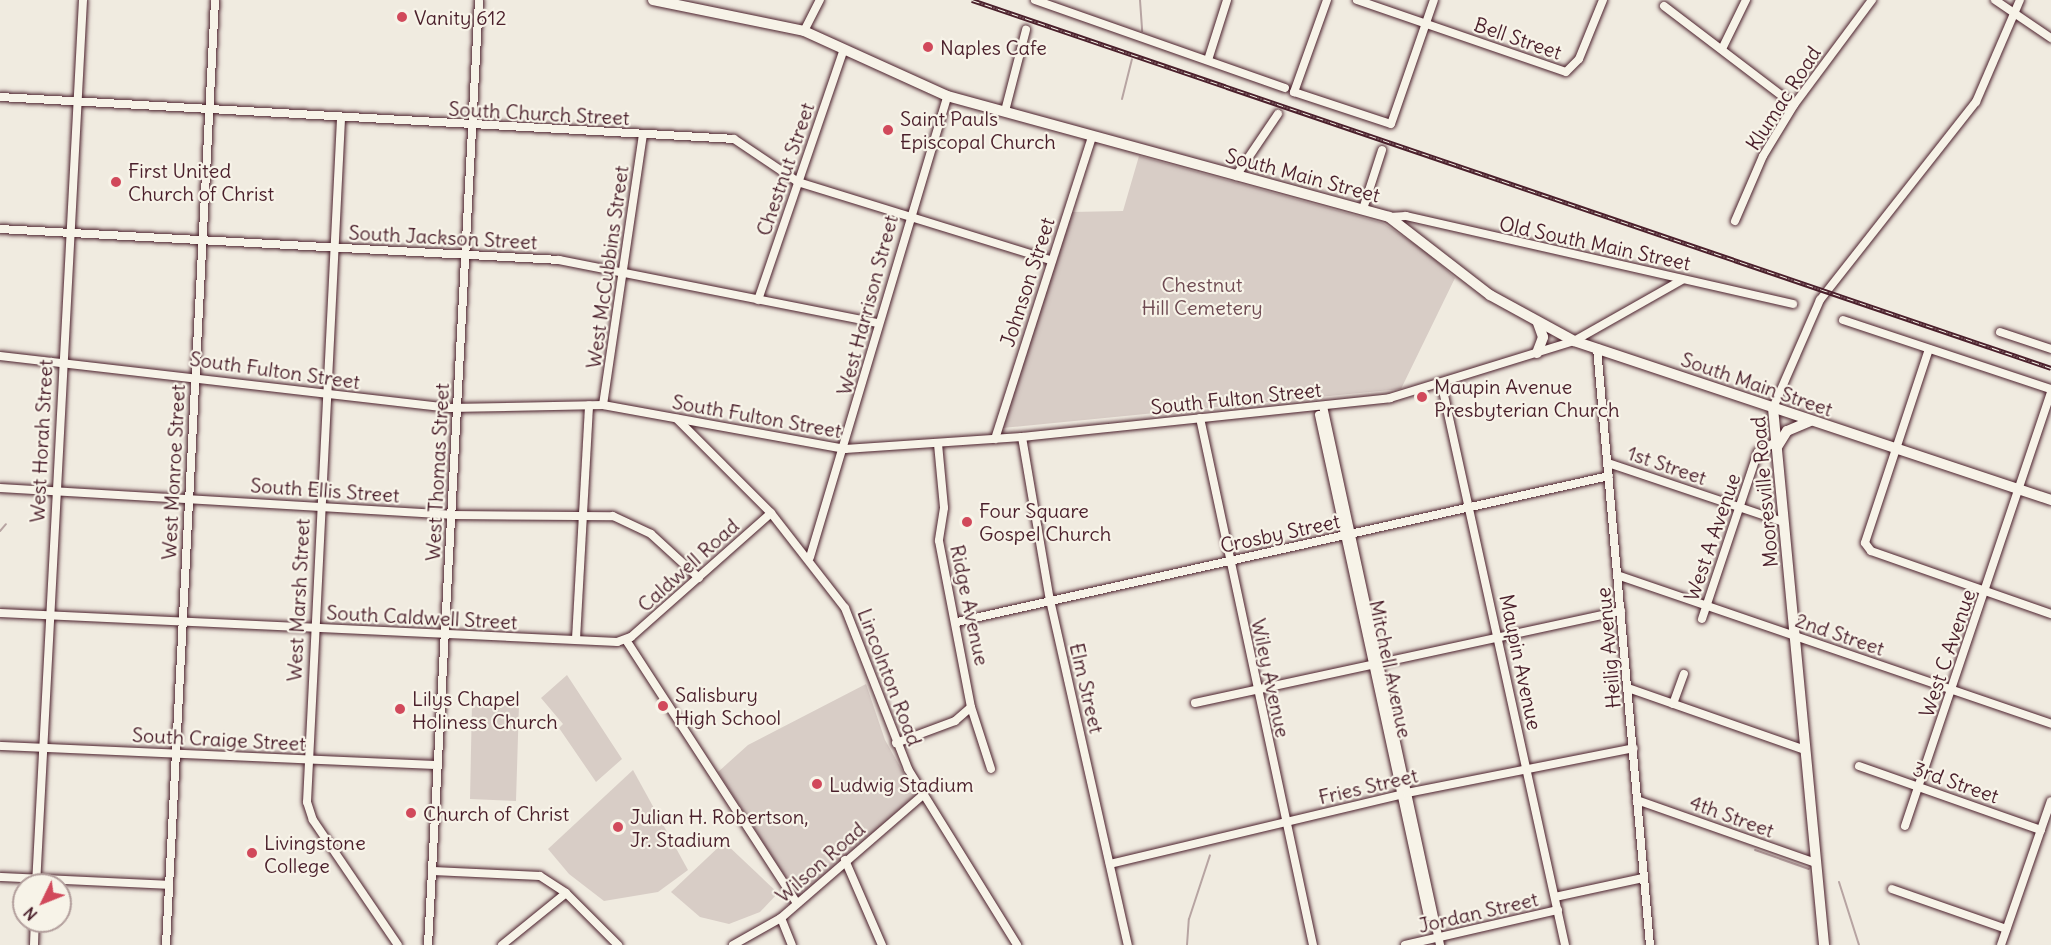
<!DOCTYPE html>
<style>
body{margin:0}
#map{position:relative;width:2051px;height:945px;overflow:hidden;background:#f0ebe0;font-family:Delius,sans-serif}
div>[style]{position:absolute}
.green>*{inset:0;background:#d8cdc6}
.stream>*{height:2px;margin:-1px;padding:0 1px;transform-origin:1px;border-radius:1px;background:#b7a4a2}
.roads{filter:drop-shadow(0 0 2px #4a1f2b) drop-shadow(0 0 2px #4a1f2b)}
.minor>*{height:8px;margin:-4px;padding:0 4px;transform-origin:4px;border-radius:4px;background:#f7f3e8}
.major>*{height:10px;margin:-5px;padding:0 5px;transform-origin:5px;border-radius:5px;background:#f7f3e8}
.rail>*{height:4.5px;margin-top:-2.25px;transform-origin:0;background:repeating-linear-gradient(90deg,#f7f3e8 0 7px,#4a1f2b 0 14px);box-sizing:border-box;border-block:2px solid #4a1f2b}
.dots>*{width:16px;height:16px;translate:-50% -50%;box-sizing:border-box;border:3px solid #f7f3e8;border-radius:50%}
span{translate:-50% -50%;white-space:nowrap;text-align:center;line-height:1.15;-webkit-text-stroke:4.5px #f7f3e8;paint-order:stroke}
.poi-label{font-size:20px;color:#4a1f2b}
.left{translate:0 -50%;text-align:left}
.street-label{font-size:20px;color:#4a1f2b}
.park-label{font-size:20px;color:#6e4a52}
.north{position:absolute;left:12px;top:873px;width:60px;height:60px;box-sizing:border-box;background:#f7f3e8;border:2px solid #b29e9c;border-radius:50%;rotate:227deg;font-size:16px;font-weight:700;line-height:24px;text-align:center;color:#4a1f2b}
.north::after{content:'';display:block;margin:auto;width:21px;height:27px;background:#d1495b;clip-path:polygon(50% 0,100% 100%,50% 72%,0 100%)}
</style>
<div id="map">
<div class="green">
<div style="clip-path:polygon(1139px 156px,1383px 223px,1428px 253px,1455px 278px,1401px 389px,1002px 428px,1071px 212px,1123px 211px)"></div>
<div style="clip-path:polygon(567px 675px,622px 759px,596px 782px,559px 728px,563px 724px,541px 698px)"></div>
<div style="clip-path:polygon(866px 684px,885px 740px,916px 795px,799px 898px,718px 772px,748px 745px)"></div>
<div style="clip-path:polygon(472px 702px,519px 704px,516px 801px,470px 799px)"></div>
<div style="clip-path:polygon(633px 770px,688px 870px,658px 892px,604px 901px,569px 874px,548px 849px)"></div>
<div style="clip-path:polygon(724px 842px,778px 893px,760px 912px,729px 924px,700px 917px,671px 892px)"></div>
</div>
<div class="stream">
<div style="left:1140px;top:0;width:31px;rotate:86deg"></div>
<div style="left:1122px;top:99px;width:41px;rotate:-76deg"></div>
<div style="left:0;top:531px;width:9px;rotate:-49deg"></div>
<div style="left:1755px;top:850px;width:57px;rotate:19.4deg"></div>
<div style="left:1839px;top:882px;width:66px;rotate:72.4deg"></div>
<div style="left:1187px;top:945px;width:26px;rotate:-86deg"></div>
<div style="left:1189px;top:919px;width:67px;rotate:-71.8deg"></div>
</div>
<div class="roads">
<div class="minor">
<div style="left:1035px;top:0;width:265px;rotate:19.4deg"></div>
<div style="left:1327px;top:0;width:98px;rotate:109.7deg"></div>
<div style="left:1294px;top:92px;width:102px;rotate:18.3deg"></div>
<div style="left:1391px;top:124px;width:131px;rotate:-70.9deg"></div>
<div style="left:1357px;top:0;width:221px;rotate:19deg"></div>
<div style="left:1566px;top:72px;width:18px;rotate:-45deg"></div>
<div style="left:1579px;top:59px;width:64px;rotate:-67.9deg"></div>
<div style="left:1995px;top:0;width:68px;rotate:34.2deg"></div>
<div style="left:1664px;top:6px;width:163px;rotate:37.3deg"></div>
<div style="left:804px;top:31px;width:35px;rotate:-63deg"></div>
<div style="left:1722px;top:49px;width:55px;rotate:-63.9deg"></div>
<div style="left:1208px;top:60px;width:63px;rotate:-72.4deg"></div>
<div style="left:0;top:97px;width:735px;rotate:3.27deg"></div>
<div style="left:734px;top:139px;width:77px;rotate:33.9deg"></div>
<div style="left:798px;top:182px;width:264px;rotate:17.2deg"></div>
<div style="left:1005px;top:111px;width:84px;rotate:-75.5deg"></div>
<div style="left:341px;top:119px;width:684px;rotate:92.85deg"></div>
<div style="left:307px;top:802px;width:19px;rotate:72deg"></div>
<div style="left:313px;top:820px;width:151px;rotate:55.8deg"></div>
<div style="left:1236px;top:176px;width:75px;rotate:-55.9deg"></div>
<div style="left:1363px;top:209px;width:62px;rotate:-72.1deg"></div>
<div style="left:1389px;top:217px;width:17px;rotate:-3deg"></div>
<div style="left:1406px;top:216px;width:397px;rotate:12.8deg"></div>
<div style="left:1735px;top:221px;width:71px;rotate:-66.7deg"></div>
<div style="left:1763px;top:156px;width:60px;rotate:-58.7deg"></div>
<div style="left:1794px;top:105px;width:131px;rotate:-53.4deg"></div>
<div style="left:0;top:229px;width:560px;rotate:3.17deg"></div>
<div style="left:559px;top:260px;width:325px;rotate:11.2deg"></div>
<div style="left:758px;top:300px;width:265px;rotate:-71.1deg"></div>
<div style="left:1843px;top:320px;width:219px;rotate:18.4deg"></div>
<div style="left:2000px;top:332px;width:54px;rotate:18.4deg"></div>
<div style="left:1597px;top:348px;width:599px;rotate:84.93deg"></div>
<div style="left:1929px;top:349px;width:204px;rotate:108.3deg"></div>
<div style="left:1865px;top:543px;width:10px;rotate:53deg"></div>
<div style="left:1871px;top:551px;width:191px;rotate:19.3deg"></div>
<div style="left:0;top:356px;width:453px;rotate:6.6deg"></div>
<div style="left:450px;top:408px;width:153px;rotate:-1.1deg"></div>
<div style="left:603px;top:405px;width:246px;rotate:10.3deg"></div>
<div style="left:845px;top:449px;width:177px;rotate:-3.9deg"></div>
<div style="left:1022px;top:437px;width:370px;rotate:-6deg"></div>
<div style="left:1390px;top:398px;width:193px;rotate:-17.2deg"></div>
<div style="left:1574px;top:341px;width:124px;rotate:-29.5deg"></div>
<div style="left:1442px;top:386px;width:572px;rotate:77.59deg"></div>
<div style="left:603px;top:405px;width:273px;rotate:-81.6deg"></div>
<div style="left:1323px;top:406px;width:552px;rotate:77.75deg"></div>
<div style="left:1773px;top:408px;width:118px;rotate:-66.5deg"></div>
<div style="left:1820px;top:300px;width:252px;rotate:-51.8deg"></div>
<div style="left:1976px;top:102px;width:111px;rotate:-66.7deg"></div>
<div style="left:1319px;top:415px;width:513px;rotate:77.73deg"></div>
<div style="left:1200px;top:418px;width:539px;rotate:77.9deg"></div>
<div style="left:677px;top:419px;width:133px;rotate:45deg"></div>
<div style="left:771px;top:513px;width:120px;rotate:52.1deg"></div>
<div style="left:845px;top:608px;width:173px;rotate:68.6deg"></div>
<div style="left:908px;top:769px;width:207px;rotate:58.2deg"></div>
<div style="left:1022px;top:437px;width:165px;rotate:80.3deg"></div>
<div style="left:1050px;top:600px;width:354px;rotate:77.3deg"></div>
<div style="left:995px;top:439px;width:318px;rotate:-72.2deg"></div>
<div style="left:938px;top:444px;width:64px;rotate:84.6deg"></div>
<div style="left:944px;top:508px;width:33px;rotate:99deg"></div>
<div style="left:939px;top:541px;width:169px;rotate:79.1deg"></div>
<div style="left:971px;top:707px;width:65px;rotate:72.1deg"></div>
<div style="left:1608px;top:463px;width:185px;rotate:18.6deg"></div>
<div style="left:0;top:488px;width:452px;rotate:3.4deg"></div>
<div style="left:451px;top:515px;width:162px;rotate:0.4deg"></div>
<div style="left:613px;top:516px;width:42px;rotate:25.3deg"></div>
<div style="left:651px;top:534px;width:65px;rotate:42.5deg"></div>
<div style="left:810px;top:557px;width:481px;rotate:-73.4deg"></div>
<div style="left:1617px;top:575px;width:459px;rotate:18.9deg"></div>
<div style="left:0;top:613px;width:618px;rotate:2.69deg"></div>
<div style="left:617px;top:642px;width:15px;rotate:-20deg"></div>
<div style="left:631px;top:637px;width:187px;rotate:-41.5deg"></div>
<div style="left:1702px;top:619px;width:176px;rotate:-71.5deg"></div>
<div style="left:1758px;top:452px;width:21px;rotate:-29deg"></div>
<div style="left:957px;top:622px;width:668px;rotate:-12.62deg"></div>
<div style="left:576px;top:639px;width:234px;rotate:-86.8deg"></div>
<div style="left:626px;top:640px;width:314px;rotate:57deg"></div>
<div style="left:1628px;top:688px;width:188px;rotate:19.3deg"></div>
<div style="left:1195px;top:703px;width:436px;rotate:-12.2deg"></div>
<div style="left:1673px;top:704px;width:32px;rotate:-70deg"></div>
<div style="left:896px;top:743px;width:63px;rotate:-20.4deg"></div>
<div style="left:955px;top:721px;width:21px;rotate:-41deg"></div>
<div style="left:0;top:746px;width:437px;rotate:2.5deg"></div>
<div style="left:1859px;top:766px;width:193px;rotate:19.4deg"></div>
<div style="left:1637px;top:800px;width:190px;rotate:19.4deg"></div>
<div style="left:1905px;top:826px;width:458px;rotate:-71.4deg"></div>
<div style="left:845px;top:860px;width:93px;rotate:66.5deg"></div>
<div style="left:1110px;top:864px;width:305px;rotate:-13.4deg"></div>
<div style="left:1407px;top:793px;width:231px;rotate:-11.2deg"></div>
<div style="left:433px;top:871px;width:107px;rotate:2.7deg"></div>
<div style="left:540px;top:876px;width:31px;rotate:33deg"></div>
<div style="left:566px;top:893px;width:74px;rotate:45deg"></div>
<div style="left:0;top:877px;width:168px;rotate:2.7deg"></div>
<div style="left:36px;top:885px;width:886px;rotate:-86.96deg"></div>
<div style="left:1892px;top:889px;width:121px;rotate:19.3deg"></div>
<div style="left:1555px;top:897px;width:90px;rotate:-12.2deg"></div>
<div style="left:781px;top:918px;width:29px;rotate:68deg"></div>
<div style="left:34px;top:945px;width:24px;rotate:-88deg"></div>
<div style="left:166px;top:945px;width:946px;rotate:-87.03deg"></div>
<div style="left:428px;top:945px;width:946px;rotate:-86.91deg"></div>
<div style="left:502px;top:945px;width:82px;rotate:-39.1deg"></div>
<div style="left:733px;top:945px;width:55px;rotate:-29.4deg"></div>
<div style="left:781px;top:918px;width:188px;rotate:-40.9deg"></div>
<div style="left:1405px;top:945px;width:157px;rotate:-12.9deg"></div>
<div style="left:2001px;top:945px;width:152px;rotate:-70.9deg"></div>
</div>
<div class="major">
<div style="left:653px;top:0;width:154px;rotate:11.6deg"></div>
<div style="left:804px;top:31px;width:157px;rotate:24.4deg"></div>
<div style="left:947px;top:96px;width:458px;rotate:15.3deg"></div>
<div style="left:1389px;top:217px;width:128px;rotate:37.7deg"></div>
<div style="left:1490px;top:295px;width:96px;rotate:28.7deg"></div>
<div style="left:1574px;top:341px;width:503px;rotate:18.43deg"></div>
<div style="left:1537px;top:353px;width:17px;rotate:-69deg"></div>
<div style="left:1543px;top:337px;width:15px;rotate:-110deg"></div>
<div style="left:1773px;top:408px;width:539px;rotate:84.57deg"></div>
<div style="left:1777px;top:447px;width:19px;rotate:-58deg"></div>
<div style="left:1787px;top:431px;width:25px;rotate:-23deg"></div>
</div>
</div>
<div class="rail">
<div style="left:972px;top:0;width:1140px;rotate:18.83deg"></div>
</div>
<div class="dots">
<div style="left:402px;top:17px;background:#d1495b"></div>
<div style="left:928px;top:47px;background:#d1495b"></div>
<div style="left:888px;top:130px;background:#d1495b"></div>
<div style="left:116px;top:182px;background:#d1495b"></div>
<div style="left:1422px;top:397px;background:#d1495b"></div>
<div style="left:967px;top:522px;background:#d1495b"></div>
<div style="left:663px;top:706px;background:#d1495b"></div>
<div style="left:400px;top:709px;background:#d1495b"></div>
<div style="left:817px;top:784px;background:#d1495b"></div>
<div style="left:411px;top:813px;background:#d1495b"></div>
<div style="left:618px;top:827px;background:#d1495b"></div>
<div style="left:252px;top:853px;background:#d1495b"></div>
</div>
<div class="poi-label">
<span class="left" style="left:414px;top:17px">Vanity 612</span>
<span class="left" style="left:940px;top:47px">Naples Cafe</span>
<span class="left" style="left:900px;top:130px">Saint Pauls<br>Episcopal Church</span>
<span class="left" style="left:128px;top:182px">First United<br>Church of Christ</span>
<span class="left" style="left:1434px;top:398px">Maupin Avenue<br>Presbyterian Church</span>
<span class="left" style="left:979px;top:522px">Four Square<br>Gospel Church</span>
<span class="left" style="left:675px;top:706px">Salisbury<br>High School</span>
<span class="left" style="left:412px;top:710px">Lilys Chapel<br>Holiness Church</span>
<span class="left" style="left:829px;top:784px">Ludwig Stadium</span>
<span class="left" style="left:423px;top:813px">Church of Christ</span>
<span class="left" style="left:630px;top:828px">Julian H. Robertson,<br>Jr. Stadium</span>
<span class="left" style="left:264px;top:854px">Livingstone<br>College</span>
</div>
<div class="street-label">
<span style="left:1518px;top:38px;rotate:19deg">Bell Street</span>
<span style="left:1783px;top:98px;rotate:-57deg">Klumac Road</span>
<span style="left:539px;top:113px;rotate:3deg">South Church Street</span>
<span style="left:785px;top:169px;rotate:-71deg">Chestnut Street</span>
<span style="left:1303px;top:175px;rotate:15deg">South Main Street</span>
<span style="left:443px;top:237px;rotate:3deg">South Jackson Street</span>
<span style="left:1595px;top:243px;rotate:12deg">Old South Main Street</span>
<span style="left:607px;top:267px;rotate:-82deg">West McCubbins Street</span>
<span style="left:1027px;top:282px;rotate:-72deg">Johnson Street</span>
<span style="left:867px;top:305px;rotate:-75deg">West Harrison Street</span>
<span style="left:275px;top:370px;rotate:8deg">South Fulton Street</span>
<span style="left:1757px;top:384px;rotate:19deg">South Main Street</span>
<span style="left:1236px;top:398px;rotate:-6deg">South Fulton Street</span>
<span style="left:757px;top:416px;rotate:10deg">South Fulton Street</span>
<span style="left:41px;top:441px;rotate:-87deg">West Horah Street</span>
<span style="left:1667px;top:465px;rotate:19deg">1st Street</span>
<span style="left:173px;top:472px;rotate:-87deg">West Monroe Street</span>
<span style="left:437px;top:472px;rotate:-87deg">West Thomas Street</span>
<span style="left:325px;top:490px;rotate:4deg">South Ellis Street</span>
<span style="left:1764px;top:492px;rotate:-95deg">Mooresville Road</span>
<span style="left:1280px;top:533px;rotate:-12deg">Crosby Street</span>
<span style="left:1712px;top:537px;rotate:-71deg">West A Avenue</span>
<span style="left:688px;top:565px;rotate:-42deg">Caldwell Road</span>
<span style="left:298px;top:600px;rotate:-87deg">West Marsh Street</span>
<span style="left:970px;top:605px;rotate:78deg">Ridge Avenue</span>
<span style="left:422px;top:617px;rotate:3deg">South Caldwell Street</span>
<span style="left:1840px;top:634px;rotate:19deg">2nd Street</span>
<span style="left:1608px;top:648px;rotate:-95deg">Heilig Avenue</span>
<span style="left:1947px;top:653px;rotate:-71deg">West C Avenue</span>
<span style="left:1521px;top:662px;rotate:78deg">Maupin Avenue</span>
<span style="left:1391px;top:669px;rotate:78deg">Mitchell Avenue</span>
<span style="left:890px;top:677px;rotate:69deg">Lincolnton Road</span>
<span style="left:1271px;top:678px;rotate:78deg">Wiley Avenue</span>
<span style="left:1087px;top:688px;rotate:77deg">Elm Street</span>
<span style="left:219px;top:739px;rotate:3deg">South Craige Street</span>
<span style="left:1956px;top:782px;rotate:19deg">3rd Street</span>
<span style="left:1368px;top:786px;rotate:-13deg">Fries Street</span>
<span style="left:1732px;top:816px;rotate:20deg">4th Street</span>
<span style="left:820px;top:862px;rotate:-41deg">Wilson Road</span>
<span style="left:1478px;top:912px;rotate:-13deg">Jordan Street</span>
</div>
<div class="park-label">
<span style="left:1202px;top:296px">Chestnut<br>Hill Cemetery</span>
</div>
<div class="north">N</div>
</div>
